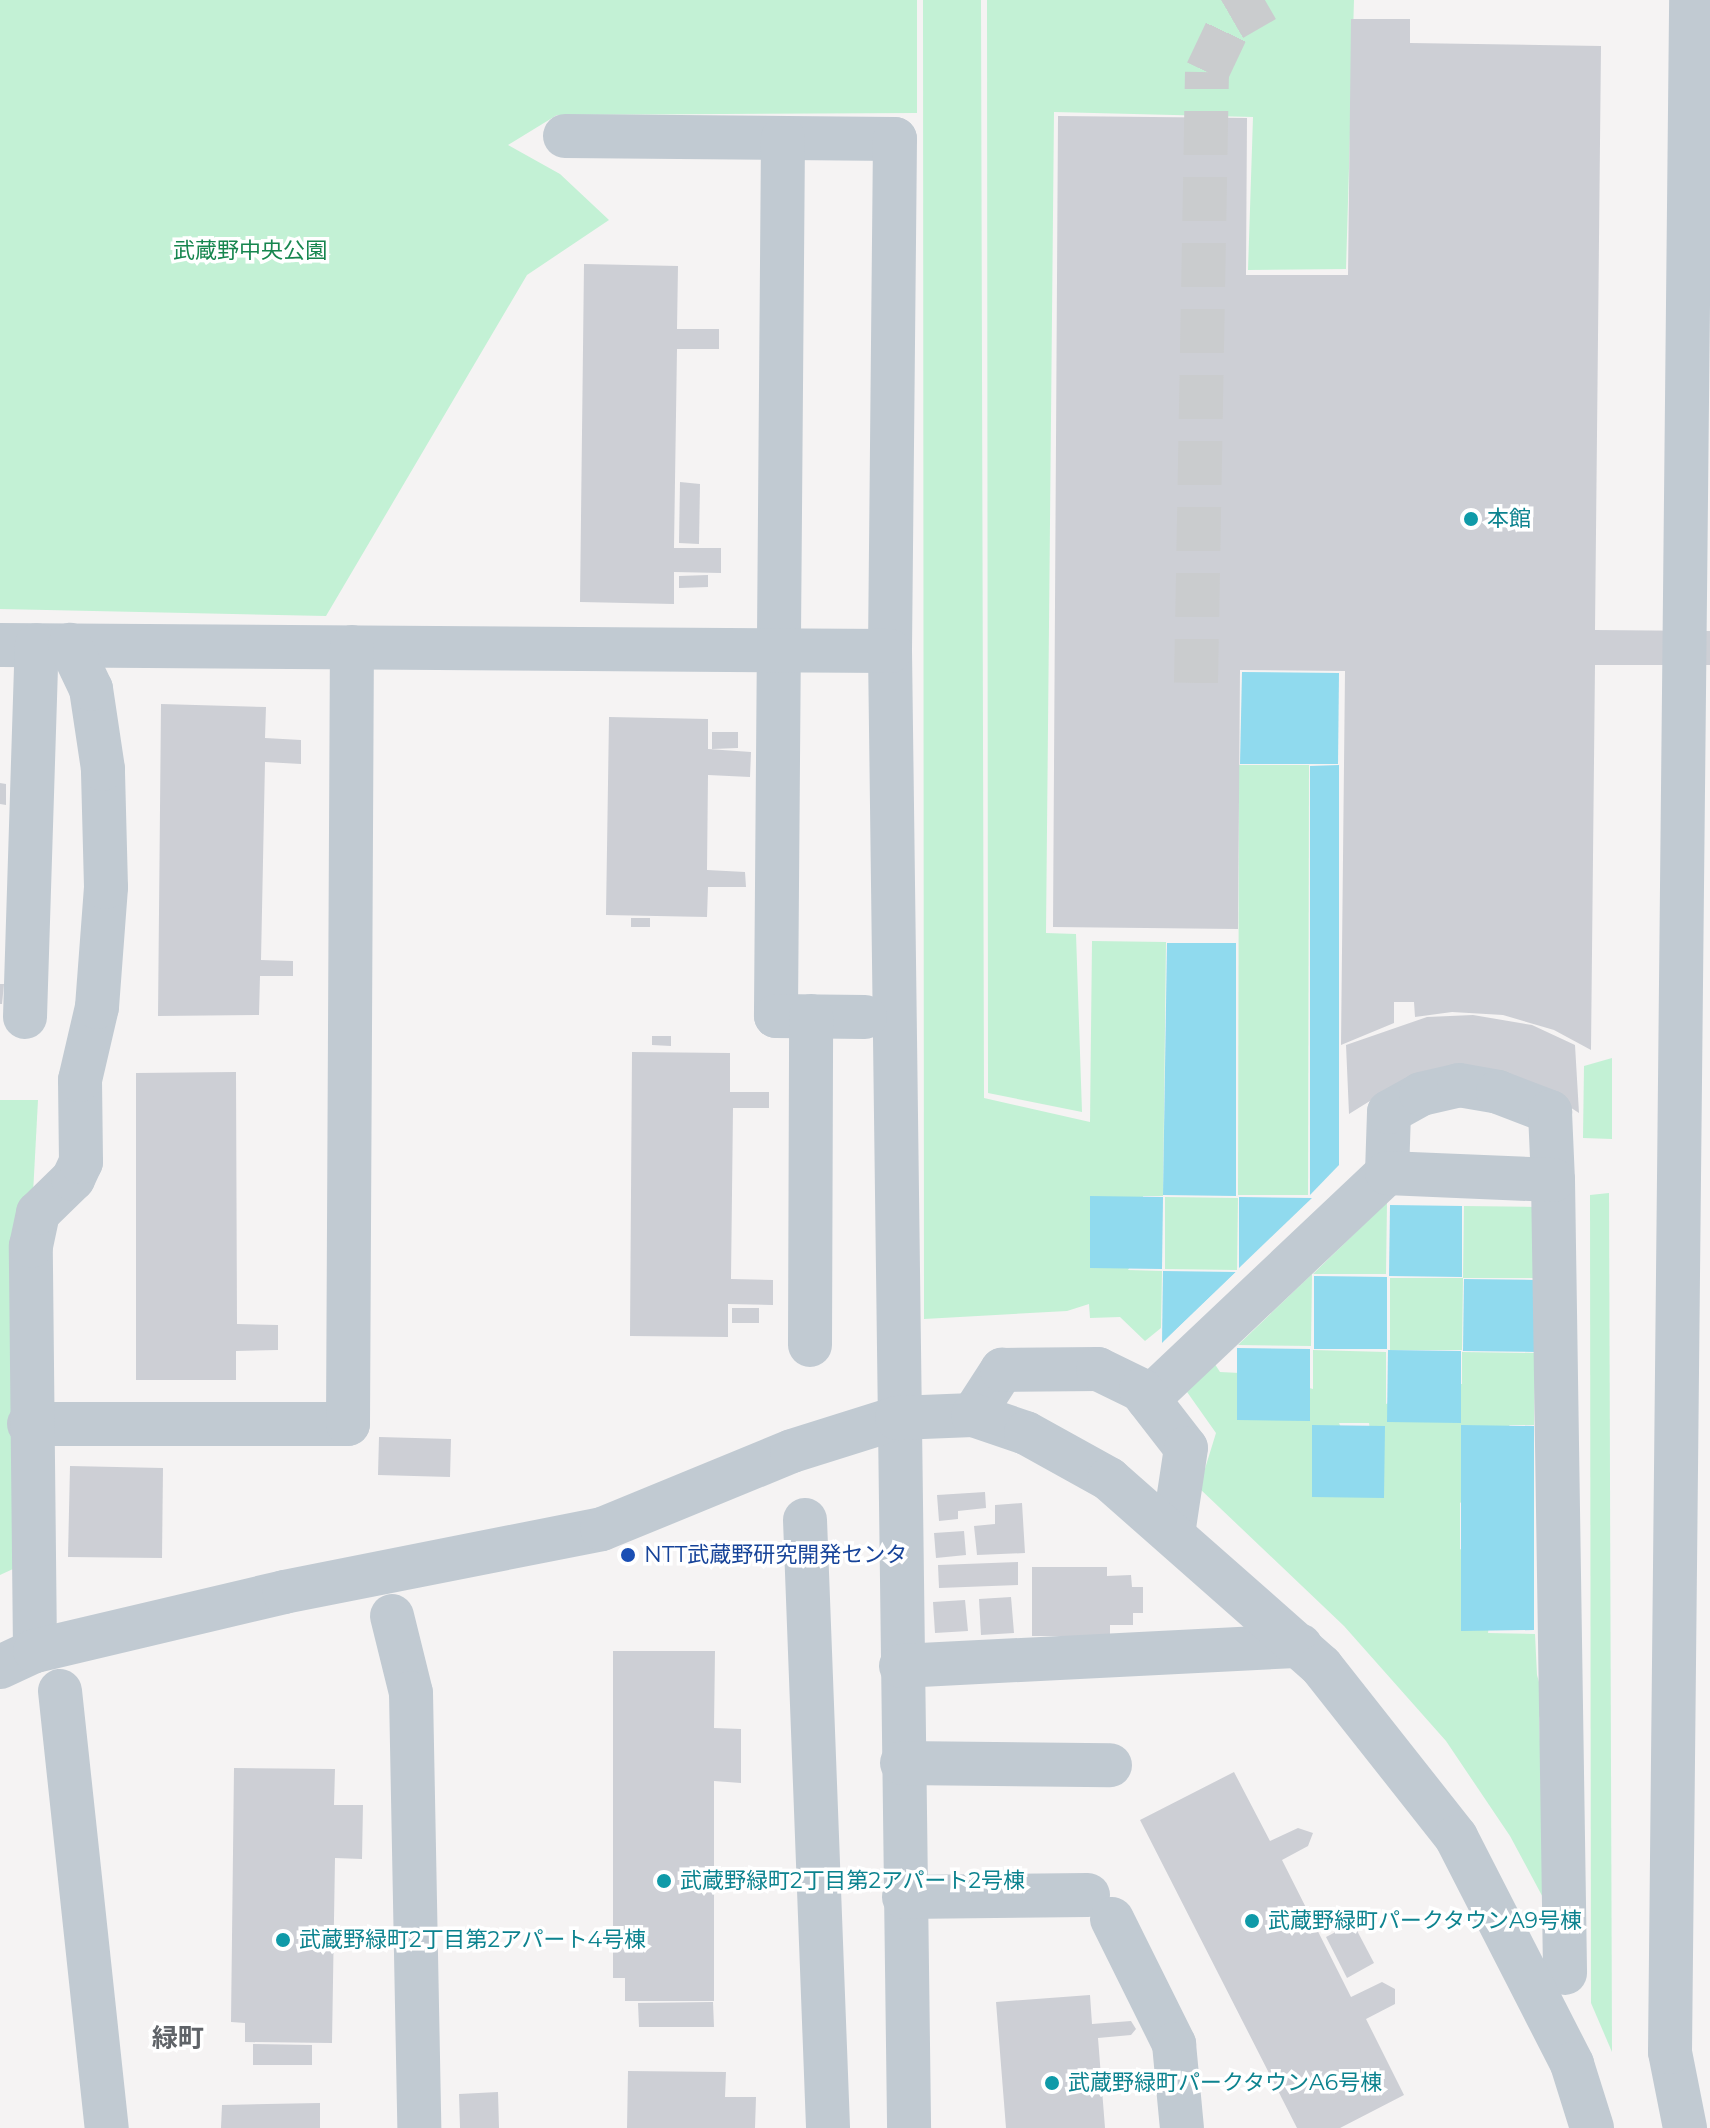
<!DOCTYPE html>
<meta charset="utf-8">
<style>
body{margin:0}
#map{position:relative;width:1710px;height:2128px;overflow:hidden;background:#f5f3f3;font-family:Montserrat,"Noto Sans JP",sans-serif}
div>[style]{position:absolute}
.green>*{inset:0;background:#c3f1d5}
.water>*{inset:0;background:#90daee}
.pier>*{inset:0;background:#f5f3f3}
.building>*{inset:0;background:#cdcfd5}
.minor-tunnel>*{height:44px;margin-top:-22px;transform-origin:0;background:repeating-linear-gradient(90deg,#caccce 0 44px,transparent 0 66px)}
.minor>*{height:44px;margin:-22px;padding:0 22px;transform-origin:22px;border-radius:22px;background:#c1cad2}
.dots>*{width:22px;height:22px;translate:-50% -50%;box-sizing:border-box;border:4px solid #fff;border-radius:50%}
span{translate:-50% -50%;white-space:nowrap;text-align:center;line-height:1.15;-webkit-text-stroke:7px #fff;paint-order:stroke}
.park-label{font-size:22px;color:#17864f}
.culture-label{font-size:22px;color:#0d838f}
.left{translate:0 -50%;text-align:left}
.transit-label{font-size:22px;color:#164399}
.quarter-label{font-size:26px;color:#5f6368;font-weight:700}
</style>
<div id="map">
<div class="green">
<div style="clip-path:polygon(0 0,917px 0,917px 113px,557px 115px,508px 145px,560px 174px,609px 220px,527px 275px,326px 616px,0 609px)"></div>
<div style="clip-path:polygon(923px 0,981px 0,984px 1098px,1090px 1122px,1092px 941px,1166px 942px,1163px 1196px,1143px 1196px,1141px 1250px,1128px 1270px,1162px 1271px,1161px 1328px,1145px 1341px,1120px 1317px,1090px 1318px,1089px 1304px,1067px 1311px,924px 1319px)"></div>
<div style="clip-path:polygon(987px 0,1354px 0,1346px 269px,1248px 270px,1253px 117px,1054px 112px,1046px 933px,1076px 934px,1082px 1112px,988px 1093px)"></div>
<div style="clip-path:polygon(1239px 765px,1309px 765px,1308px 1195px,1238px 1195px)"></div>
<div style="clip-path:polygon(1612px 1058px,1612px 1139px,1583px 1138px,1584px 1066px)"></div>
<div style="clip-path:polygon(0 1100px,38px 1100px,13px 1569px,0 1575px)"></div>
<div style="clip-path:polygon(1609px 1193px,1612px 2052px,1591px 2003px,1590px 1195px)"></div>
<div style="clip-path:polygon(1165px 1197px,1238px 1198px,1237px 1270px,1165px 1269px)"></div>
<div style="clip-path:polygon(1387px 1202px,1386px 1274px,1313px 1274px)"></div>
<div style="clip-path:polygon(1464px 1206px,1537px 1207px,1536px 1278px,1463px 1278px,1462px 1350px,1390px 1350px,1390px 1278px,1463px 1278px)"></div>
<div style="clip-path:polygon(1312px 1274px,1311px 1346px,1238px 1345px)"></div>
<div style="clip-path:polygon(evenodd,1313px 1350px,1386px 1352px,1386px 1404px,1440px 1385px,1462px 1384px,1462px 1352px,1535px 1353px,1534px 1425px,1509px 1425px,1516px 1434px,1488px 1481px,1460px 1503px,1460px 1549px,1471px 1556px,1490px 1618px,1488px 1633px,1535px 1634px,1537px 1675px,1545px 1703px,1539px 1718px,1547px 1905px,1510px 1836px,1446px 1741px,1344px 1626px,1199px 1488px,1216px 1433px,1180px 1382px,1207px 1352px,1220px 1372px,1260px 1374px,1313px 1389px,1313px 1350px,1339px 1423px,1369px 1423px,1375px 1466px,1358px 1466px,1339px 1423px)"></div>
</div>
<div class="water">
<div style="clip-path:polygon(1242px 672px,1339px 673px,1338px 764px,1240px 764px)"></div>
<div style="clip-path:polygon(1339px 765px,1339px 1165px,1310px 1195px,1310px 766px)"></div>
<div style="clip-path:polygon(1167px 943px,1236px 943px,1236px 1196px,1163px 1195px)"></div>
<div style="clip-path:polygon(1090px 1196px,1163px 1197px,1162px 1269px,1090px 1268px)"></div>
<div style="clip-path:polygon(1239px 1197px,1312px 1198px,1239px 1268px)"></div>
<div style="clip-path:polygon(1390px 1205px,1462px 1206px,1462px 1277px,1389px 1276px)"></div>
<div style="clip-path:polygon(1163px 1271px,1236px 1272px,1162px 1343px)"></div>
<div style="clip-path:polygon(1314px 1276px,1387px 1277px,1387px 1349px,1314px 1349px)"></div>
<div style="clip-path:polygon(1464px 1279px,1536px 1280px,1536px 1352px,1463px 1351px)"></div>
<div style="clip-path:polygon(1237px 1348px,1310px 1349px,1310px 1421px,1237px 1420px)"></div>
<div style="clip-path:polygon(1388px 1350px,1461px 1351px,1461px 1423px,1387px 1422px)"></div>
<div style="clip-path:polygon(1312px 1425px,1385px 1426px,1384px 1498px,1312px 1497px)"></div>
<div style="clip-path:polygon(1461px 1425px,1534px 1426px,1534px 1630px,1461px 1631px)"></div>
</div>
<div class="pier">
<div style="clip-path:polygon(1320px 1191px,1238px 1275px,1159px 1346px)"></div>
</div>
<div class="building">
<div style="clip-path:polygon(1351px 19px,1410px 19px,1410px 43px,1601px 46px,1595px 630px,1710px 631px,1710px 665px,1595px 665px,1591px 1050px,1554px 1030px,1503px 1015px,1452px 1012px,1415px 1017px,1414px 1002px,1394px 1002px,1394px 1023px,1341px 1045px,1345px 671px,1240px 670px,1238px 929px,1053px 927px,1058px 116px,1247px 118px,1246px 275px,1348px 275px)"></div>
<div style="clip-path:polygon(584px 264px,678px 266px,677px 329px,719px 329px,719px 349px,677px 349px,674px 548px,721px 548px,721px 573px,674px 572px,674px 604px,580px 602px)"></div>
<div style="clip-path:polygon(680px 482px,700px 484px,699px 544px,679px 543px)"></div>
<div style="clip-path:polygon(708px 575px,708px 587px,679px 588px,679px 576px)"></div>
<div style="clip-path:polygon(161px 704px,266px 707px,265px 738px,301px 740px,301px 764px,265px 762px,261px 960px,293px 961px,293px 976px,260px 976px,259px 1015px,158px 1016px)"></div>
<div style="clip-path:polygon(609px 717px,708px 719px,708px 749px,751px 752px,750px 777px,708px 775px,707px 870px,745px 872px,746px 887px,708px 887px,707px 917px,606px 915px)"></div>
<div style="clip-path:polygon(712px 732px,738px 732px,738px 748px,712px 749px)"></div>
<div style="clip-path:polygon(0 783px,6px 784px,6px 805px,0 804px)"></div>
<div style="clip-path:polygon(631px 918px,650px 918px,650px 927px,631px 927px)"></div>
<div style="clip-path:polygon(0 984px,4px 984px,2px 1004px,0 1004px)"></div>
<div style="clip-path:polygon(1473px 1015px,1532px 1025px,1575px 1045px,1579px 1113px,1559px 1100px,1394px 1086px,1349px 1114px,1346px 1045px,1427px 1017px)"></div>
<div style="clip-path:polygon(652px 1036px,671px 1036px,671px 1046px,652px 1045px)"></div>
<div style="clip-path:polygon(632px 1052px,730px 1053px,730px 1092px,769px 1092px,769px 1108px,733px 1108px,731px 1279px,773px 1280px,773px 1305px,728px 1304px,728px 1337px,630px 1336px)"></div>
<div style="clip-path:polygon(236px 1072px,237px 1324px,278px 1325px,278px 1350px,236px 1351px,236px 1380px,136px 1380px,136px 1073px)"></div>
<div style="clip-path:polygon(732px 1308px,759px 1308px,759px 1323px,732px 1323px)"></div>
<div style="clip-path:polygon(379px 1437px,451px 1439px,450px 1477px,378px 1475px)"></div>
<div style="clip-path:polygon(70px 1466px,163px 1468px,162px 1558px,68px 1557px)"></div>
<div style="clip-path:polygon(985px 1492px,986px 1508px,958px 1511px,958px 1519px,939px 1521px,937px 1495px)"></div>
<div style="clip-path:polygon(1022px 1503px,1025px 1553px,977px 1555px,974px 1526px,995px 1524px,995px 1505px)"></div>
<div style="clip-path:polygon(964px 1531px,966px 1555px,936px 1558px,934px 1533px)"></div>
<div style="clip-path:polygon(1018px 1562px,1018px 1585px,939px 1588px,938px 1565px)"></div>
<div style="clip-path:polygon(1032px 1567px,1107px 1567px,1107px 1576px,1131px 1575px,1132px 1587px,1143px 1587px,1143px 1613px,1133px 1613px,1133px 1625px,1110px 1625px,1110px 1636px,1032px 1636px)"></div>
<div style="clip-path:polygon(1011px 1597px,1014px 1633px,981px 1635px,979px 1599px)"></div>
<div style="clip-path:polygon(965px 1600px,968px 1631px,935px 1633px,933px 1602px)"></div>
<div style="clip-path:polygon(613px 1651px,715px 1651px,714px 1728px,741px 1729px,741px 1783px,714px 1781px,714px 2001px,625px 2001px,625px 1978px,613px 1978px)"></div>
<div style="clip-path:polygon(234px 1768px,335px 1769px,334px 1805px,363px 1805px,362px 1859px,335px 1858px,332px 2043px,245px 2042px,245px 2023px,231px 2022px)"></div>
<div style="clip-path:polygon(1234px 1772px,1270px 1841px,1298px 1828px,1313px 1833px,1308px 1846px,1282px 1860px,1351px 1997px,1382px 1982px,1395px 1989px,1395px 2004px,1366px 2019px,1404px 2095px,1340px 2128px,1297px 2128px,1140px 1820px)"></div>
<div style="clip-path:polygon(1353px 1923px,1374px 1963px,1347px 1978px,1326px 1937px)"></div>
<div style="clip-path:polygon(1090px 1995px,1092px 2024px,1131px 2021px,1136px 2029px,1131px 2035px,1098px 2038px,1105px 2128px,1006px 2128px,996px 2002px)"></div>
<div style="clip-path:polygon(713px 2002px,714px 2027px,639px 2027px,638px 2003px)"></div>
<div style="clip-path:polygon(253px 2044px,312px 2045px,312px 2065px,253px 2065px)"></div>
<div style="clip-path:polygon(628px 2071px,726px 2072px,725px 2097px,756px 2097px,755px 2128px,627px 2128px)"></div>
<div style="clip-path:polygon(498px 2092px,499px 2128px,460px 2128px,459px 2094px)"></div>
<div style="clip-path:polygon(320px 2103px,320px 2128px,221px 2128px,222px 2105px)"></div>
</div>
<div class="minor-tunnel">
<div style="left:1196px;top:683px;width:611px;rotate:-88.97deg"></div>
<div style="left:1207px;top:72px;width:59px;rotate:-64.7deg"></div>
<div style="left:1232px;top:19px;width:38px;rotate:-30deg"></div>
</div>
<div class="minor">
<div style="left:565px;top:136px;width:330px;rotate:0.5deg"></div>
<div style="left:895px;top:139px;width:512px;rotate:90.56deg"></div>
<div style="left:890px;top:651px;width:1477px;rotate:89.26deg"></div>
<div style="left:783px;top:138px;width:878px;rotate:90.46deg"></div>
<div style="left:776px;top:1016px;width:89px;rotate:0.6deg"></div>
<div style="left:0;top:645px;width:890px;rotate:0.39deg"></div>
<div style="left:25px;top:1017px;width:372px;rotate:-88.2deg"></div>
<div style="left:1553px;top:1180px;width:793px;rotate:89.13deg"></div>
<div style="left:810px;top:1345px;width:329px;rotate:-89.8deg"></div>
<div style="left:1148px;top:1399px;width:329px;rotate:-43.4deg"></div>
<div style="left:1387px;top:1173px;width:61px;rotate:-88.1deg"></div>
<div style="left:1389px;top:1112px;width:37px;rotate:-29deg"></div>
<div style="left:1421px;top:1094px;width:39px;rotate:-13deg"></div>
<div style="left:1459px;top:1085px;width:40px;rotate:10deg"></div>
<div style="left:1498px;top:1092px;width:56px;rotate:21deg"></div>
<div style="left:1550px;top:1112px;width:68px;rotate:87.5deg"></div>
<div style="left:1553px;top:1180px;width:166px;rotate:-177.6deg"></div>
<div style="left:973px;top:1415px;width:54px;rotate:-57.2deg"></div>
<div style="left:1002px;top:1370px;width:96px;rotate:-0.6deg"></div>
<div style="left:1098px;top:1369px;width:48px;rotate:26deg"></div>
<div style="left:1141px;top:1390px;width:73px;rotate:52.2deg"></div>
<div style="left:1186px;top:1448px;width:87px;rotate:98.6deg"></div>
<div style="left:29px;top:1424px;width:319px"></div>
<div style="left:348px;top:1424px;width:777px;rotate:-89.71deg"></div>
<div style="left:805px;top:1520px;width:608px;rotate:87.83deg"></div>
<div style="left:392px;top:1616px;width:79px;rotate:76.1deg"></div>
<div style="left:411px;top:1693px;width:435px;rotate:88.9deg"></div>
<div style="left:35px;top:1651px;width:405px;rotate:-90.6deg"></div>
<div style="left:31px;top:1246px;width:34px;rotate:-78deg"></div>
<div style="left:38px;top:1213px;width:49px;rotate:-44.2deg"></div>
<div style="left:73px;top:1179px;width:19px;rotate:-65deg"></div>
<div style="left:81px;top:1162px;width:82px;rotate:-90.7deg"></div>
<div style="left:80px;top:1080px;width:75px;rotate:-76.9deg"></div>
<div style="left:97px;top:1007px;width:120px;rotate:-85.7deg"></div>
<div style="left:106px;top:887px;width:118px;rotate:-91.5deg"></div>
<div style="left:103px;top:769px;width:81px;rotate:-98.5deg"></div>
<div style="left:91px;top:689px;width:49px;rotate:-115.5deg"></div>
<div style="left:901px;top:1666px;width:400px;rotate:-2.9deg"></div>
<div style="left:0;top:1667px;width:38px;rotate:-25deg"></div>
<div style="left:35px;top:1651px;width:256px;rotate:-13.3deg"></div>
<div style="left:284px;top:1592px;width:324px;rotate:-11.2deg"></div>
<div style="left:602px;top:1529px;width:205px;rotate:-22.3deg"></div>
<div style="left:792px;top:1451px;width:110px;rotate:-17.4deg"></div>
<div style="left:897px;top:1418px;width:76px;rotate:-2.3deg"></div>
<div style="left:973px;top:1415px;width:56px;rotate:18.8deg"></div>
<div style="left:1026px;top:1433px;width:95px;rotate:29deg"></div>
<div style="left:1109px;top:1479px;width:283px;rotate:41.4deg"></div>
<div style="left:1321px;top:1666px;width:218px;rotate:51.7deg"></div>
<div style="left:1456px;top:1837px;width:255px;rotate:62.9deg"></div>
<div style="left:1572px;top:2064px;width:67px;rotate:72.6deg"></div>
<div style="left:60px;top:1691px;width:440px;rotate:83.9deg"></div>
<div style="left:902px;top:1763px;width:208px;rotate:0.6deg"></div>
<div style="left:904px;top:1897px;width:184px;rotate:-0.6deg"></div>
<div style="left:1112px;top:1919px;width:140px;rotate:63.6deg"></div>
<div style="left:1174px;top:2044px;width:84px;rotate:84.6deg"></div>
<div style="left:1685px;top:2128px;width:77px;rotate:-101.2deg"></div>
<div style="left:1670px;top:2052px;width:2052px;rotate:-89.41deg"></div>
</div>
<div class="dots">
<div style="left:1471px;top:519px;background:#0f9aa8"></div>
<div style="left:628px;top:1555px;background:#1a4fb4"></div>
<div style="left:664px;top:1881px;background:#0f9aa8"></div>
<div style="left:1252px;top:1921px;background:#0f9aa8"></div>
<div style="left:283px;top:1940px;background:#0f9aa8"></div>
<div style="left:1052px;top:2083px;background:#0f9aa8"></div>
</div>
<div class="park-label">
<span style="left:250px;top:251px">武蔵野中央公園</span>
</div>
<div class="culture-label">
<span class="left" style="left:1487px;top:519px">本館</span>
<span class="left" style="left:680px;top:1881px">武蔵野緑町2丁目第2アパート2号棟</span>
<span class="left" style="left:1268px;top:1921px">武蔵野緑町パークタウンA9号棟</span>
<span class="left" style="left:299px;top:1940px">武蔵野緑町2丁目第2アパート4号棟</span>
<span class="left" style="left:1068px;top:2083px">武蔵野緑町パークタウンA6号棟</span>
</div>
<div class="transit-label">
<span class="left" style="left:644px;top:1555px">NTT武蔵野研究開発センタ</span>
</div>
<div class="quarter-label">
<span style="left:178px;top:2039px">緑町</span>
</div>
</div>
